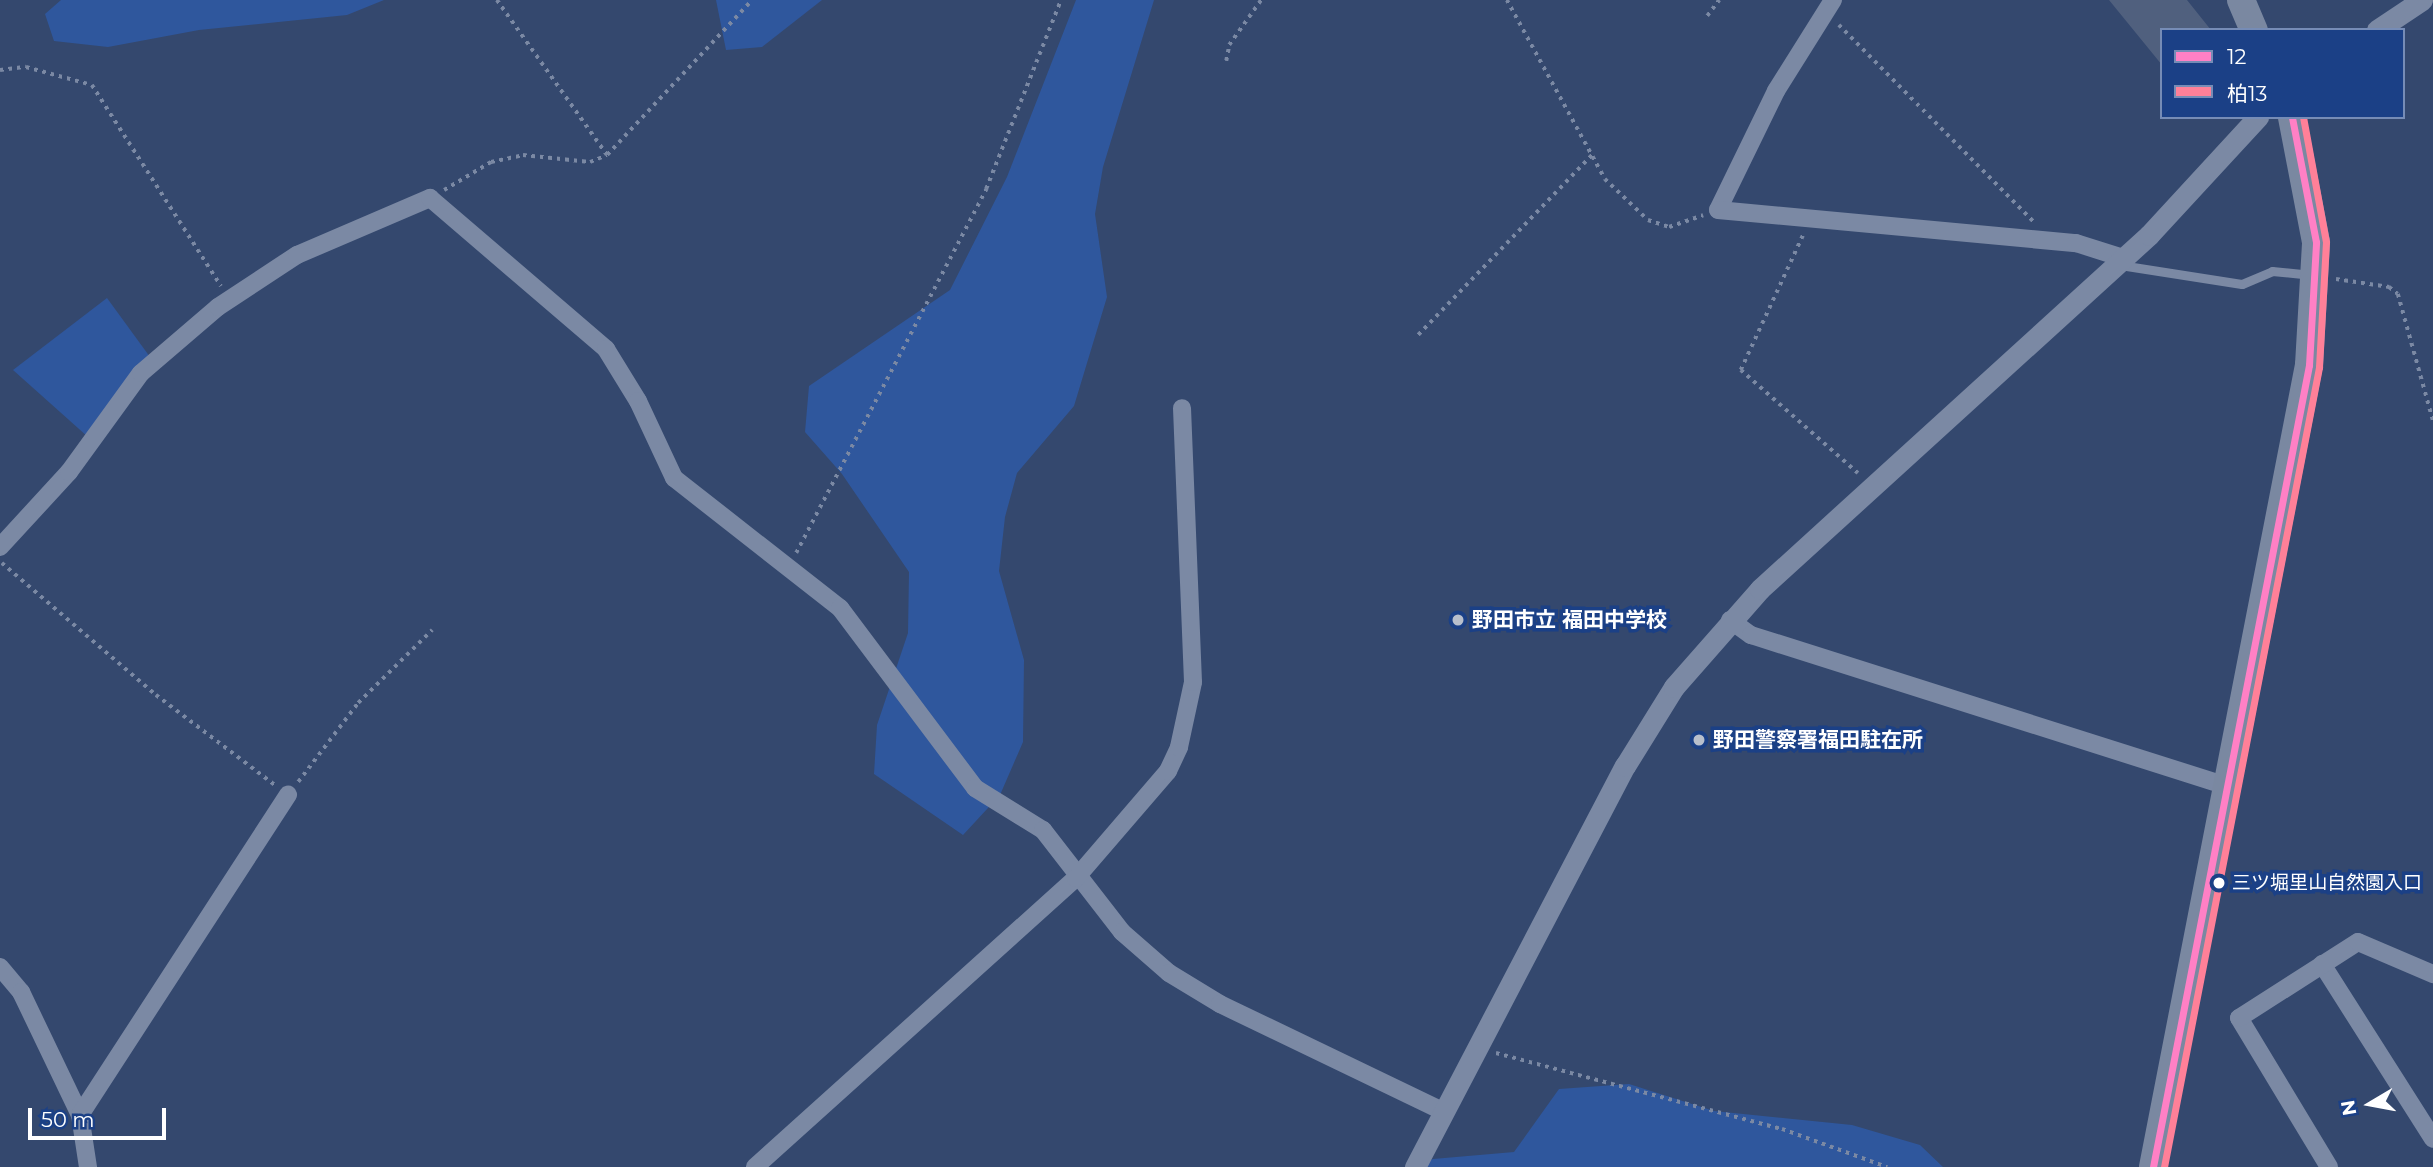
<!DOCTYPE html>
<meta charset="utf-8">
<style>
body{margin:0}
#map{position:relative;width:2433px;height:1167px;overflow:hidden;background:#34486e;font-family:Montserrat,"Noto Sans JP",sans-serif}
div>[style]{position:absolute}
.green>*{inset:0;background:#2f579d}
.building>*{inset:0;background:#50607e}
.path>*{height:3.5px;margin-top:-1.75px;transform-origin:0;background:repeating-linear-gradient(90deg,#7b89a4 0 3.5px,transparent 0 8.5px)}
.service>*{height:9px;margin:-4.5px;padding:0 4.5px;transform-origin:4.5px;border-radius:4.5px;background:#7b89a4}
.minor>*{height:18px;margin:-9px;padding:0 9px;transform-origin:9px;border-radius:9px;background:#7b89a4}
.tertiary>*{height:21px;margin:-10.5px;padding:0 10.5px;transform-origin:10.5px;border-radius:10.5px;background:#7b89a4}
.primary>*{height:28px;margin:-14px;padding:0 14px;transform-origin:14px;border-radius:14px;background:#7a88a1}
.bus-1>*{height:7px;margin:-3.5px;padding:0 3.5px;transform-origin:3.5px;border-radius:3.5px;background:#ff80c5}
.bus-2>*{height:7px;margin:-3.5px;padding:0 3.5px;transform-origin:3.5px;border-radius:3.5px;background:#ff8098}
.dots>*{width:19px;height:19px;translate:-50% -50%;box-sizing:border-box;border:4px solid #1b4086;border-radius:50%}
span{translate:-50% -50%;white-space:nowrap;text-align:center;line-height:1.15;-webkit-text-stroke:7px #1b4086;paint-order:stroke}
.bus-label{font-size:19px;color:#fff}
.left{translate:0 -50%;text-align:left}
.poi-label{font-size:21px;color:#fff;font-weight:700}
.legend{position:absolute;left:2160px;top:28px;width:245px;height:91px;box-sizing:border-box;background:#1b4086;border:2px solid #768cb6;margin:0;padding:9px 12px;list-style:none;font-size:21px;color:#fff}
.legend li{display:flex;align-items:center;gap:14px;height:35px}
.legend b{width:35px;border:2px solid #768cb6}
.north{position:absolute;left:2335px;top:1069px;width:70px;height:70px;-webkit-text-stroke:5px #1b4086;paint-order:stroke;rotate:260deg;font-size:19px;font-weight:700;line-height:28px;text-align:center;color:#fff}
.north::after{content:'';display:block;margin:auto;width:24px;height:32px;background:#fff;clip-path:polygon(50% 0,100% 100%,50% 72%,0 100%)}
.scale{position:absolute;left:28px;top:1108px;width:138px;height:32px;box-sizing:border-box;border:4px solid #fff;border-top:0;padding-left:9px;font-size:21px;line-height:24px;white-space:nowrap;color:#fff;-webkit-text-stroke:5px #1b4086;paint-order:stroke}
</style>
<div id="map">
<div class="green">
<div style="clip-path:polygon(61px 0,384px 0,347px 15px,199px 30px,108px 47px,54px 41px,45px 14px)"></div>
<div style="clip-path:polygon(716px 0,822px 0,762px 47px,726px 50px)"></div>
<div style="clip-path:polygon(1076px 0,1154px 0,1103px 167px,1095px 214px,1107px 297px,1074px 406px,1017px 473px,1005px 517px,999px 571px,1024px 660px,1023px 742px,1000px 795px,963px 835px,874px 774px,877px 725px,908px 633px,909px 572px,842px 474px,805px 432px,809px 386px,950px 290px,1007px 177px)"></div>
<div style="clip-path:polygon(107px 298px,150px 357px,88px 437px,13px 370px)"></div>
<div style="clip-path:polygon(1629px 1084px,1714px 1111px,1852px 1125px,1920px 1145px,1943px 1167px,1416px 1167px,1433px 1159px,1514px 1152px,1559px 1089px)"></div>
</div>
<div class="building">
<div style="clip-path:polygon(2109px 0,2187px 0,2211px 30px,2162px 30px,2162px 65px)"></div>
</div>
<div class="path">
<div style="left:497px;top:0;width:190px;rotate:54.6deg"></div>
<div style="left:1507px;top:0;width:204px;rotate:61.3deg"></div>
<div style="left:1605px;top:179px;width:59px;rotate:43.6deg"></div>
<div style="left:1648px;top:220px;width:22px;rotate:18deg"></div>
<div style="left:1669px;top:227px;width:36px;rotate:-19deg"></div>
<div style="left:1707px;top:16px;width:20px;rotate:-53deg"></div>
<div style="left:1839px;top:25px;width:276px;rotate:45.3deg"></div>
<div style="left:1226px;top:61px;width:16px;rotate:-79deg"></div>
<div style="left:1229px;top:45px;width:55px;rotate:-54.6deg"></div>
<div style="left:0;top:70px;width:26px;rotate:-7deg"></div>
<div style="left:26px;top:67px;width:68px;rotate:15.3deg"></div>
<div style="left:92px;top:85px;width:239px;rotate:57.3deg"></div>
<div style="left:444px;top:190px;width:55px;rotate:-30.8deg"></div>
<div style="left:491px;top:162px;width:33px;rotate:-12deg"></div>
<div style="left:523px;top:155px;width:67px;rotate:6deg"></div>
<div style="left:590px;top:162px;width:18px;rotate:-22deg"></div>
<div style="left:607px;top:155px;width:212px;rotate:-46.9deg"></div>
<div style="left:1803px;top:236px;width:148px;rotate:114.8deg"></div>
<div style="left:1741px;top:370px;width:156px;rotate:41.4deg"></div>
<div style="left:2336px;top:279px;width:54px;rotate:8.6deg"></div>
<div style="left:2389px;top:287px;width:11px;rotate:38deg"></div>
<div style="left:2398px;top:294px;width:131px;rotate:74.5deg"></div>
<div style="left:1418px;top:335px;width:250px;rotate:-46deg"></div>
<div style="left:796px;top:553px;width:411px;rotate:-62.4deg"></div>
<div style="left:986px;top:189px;width:203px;rotate:-68.4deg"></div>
<div style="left:2px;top:563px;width:203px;rotate:40.6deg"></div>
<div style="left:156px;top:695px;width:149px;rotate:37.1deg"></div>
<div style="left:298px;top:782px;width:99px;rotate:-52.8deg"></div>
<div style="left:358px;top:703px;width:104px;rotate:-44.6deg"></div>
<div style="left:1496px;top:1053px;width:296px;rotate:14.9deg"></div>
<div style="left:1782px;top:1129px;width:112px;rotate:19.9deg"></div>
</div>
<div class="service">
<div style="left:2120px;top:265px;width:123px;rotate:8.9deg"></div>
<div style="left:2242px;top:284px;width:33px;rotate:-23deg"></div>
<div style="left:2272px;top:271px;width:40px;rotate:5.7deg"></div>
</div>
<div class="minor">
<div style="left:1833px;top:0;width:107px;rotate:122.1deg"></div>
<div style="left:1776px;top:91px;width:132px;rotate:116deg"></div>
<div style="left:1718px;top:210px;width:360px;rotate:5.3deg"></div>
<div style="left:2076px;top:243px;width:49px;rotate:17.7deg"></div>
<div style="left:0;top:547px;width:102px;rotate:-47.4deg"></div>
<div style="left:69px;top:472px;width:122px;rotate:-54deg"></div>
<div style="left:141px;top:373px;width:101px;rotate:-40.6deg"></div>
<div style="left:218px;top:307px;width:95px;rotate:-33.4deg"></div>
<div style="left:297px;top:255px;width:145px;rotate:-23.2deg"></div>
<div style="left:430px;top:198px;width:232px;rotate:40.6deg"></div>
<div style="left:606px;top:349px;width:61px;rotate:58.4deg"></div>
<div style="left:638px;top:401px;width:85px;rotate:64.9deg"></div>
<div style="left:674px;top:478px;width:211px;rotate:38.1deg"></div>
<div style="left:840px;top:608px;width:225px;rotate:53.1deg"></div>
<div style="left:975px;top:788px;width:80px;rotate:31.7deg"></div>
<div style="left:1043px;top:830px;width:129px;rotate:52.2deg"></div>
<div style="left:1122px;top:932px;width:62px;rotate:41.1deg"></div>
<div style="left:1169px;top:973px;width:60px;rotate:31.3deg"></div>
<div style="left:1220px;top:1004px;width:246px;rotate:25.7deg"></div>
<div style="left:1730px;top:620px;width:26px;rotate:36deg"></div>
<div style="left:1751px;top:635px;width:498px;rotate:17.6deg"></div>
<div style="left:2322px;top:964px;width:207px;rotate:57.6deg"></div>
<div style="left:0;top:967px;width:33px;rotate:50deg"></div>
<div style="left:21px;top:992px;width:136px;rotate:64.4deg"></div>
<div style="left:80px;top:1115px;width:53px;rotate:81.3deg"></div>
<div style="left:80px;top:1115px;width:382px;rotate:-57deg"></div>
<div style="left:755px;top:1167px;width:432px;rotate:-42deg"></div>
<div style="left:1076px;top:878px;width:141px;rotate:-49.3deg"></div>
<div style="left:1168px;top:771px;width:26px;rotate:-65deg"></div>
<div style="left:1179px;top:747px;width:66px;rotate:-77.8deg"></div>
<div style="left:1193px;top:682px;width:274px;rotate:-92.3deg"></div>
<div style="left:2329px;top:1167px;width:174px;rotate:-121.1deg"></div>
<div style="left:2239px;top:1018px;width:141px;rotate:-32.6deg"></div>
<div style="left:2358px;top:942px;width:82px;rotate:23.1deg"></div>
</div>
<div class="tertiary">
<div style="left:2377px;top:30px;width:54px;rotate:-33.7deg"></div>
<div style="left:1415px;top:1167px;width:453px;rotate:-62.4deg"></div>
<div style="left:1625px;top:766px;width:93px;rotate:-58.2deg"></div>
<div style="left:1674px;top:687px;width:130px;rotate:-48.7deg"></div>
<div style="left:1760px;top:589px;width:526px;rotate:-42.3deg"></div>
<div style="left:2149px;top:235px;width:161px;rotate:-47.3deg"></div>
</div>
<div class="primary">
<div style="left:2241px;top:0;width:33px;rotate:67deg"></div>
<div style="left:2153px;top:1167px;width:817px;rotate:-78.99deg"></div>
<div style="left:2309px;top:365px;width:123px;rotate:-86.7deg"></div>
<div style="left:2316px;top:242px;width:127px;rotate:-100.9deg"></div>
</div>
<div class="bus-1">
<div style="left:2153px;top:1167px;width:817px;rotate:-78.99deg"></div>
<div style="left:2309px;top:365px;width:123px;rotate:-86.7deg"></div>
<div style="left:2316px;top:242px;width:127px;rotate:-100.9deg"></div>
</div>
<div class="bus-2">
<div style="left:2164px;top:1167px;width:815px;rotate:-79.03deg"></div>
<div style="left:2319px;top:367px;width:125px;rotate:-86.8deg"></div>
<div style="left:2326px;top:242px;width:127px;rotate:-100.4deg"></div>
</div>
<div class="dots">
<div style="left:1458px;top:620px;background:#b8bfcc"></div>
<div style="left:1699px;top:740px;background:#b8bfcc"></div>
<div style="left:2219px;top:883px;background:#fff"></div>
</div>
<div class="bus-label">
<span class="left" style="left:2232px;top:883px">三ツ堀里山自然園入口</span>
</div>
<div class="poi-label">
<span class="left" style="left:1472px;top:620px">野田市立 福田中学校</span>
<span class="left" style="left:1713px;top:740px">野田警察署福田駐在所</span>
</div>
<ul class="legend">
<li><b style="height:9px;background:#ff80c5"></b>12</li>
<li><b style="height:9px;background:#ff8098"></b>柏13</li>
</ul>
<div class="north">N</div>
<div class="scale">50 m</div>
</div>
